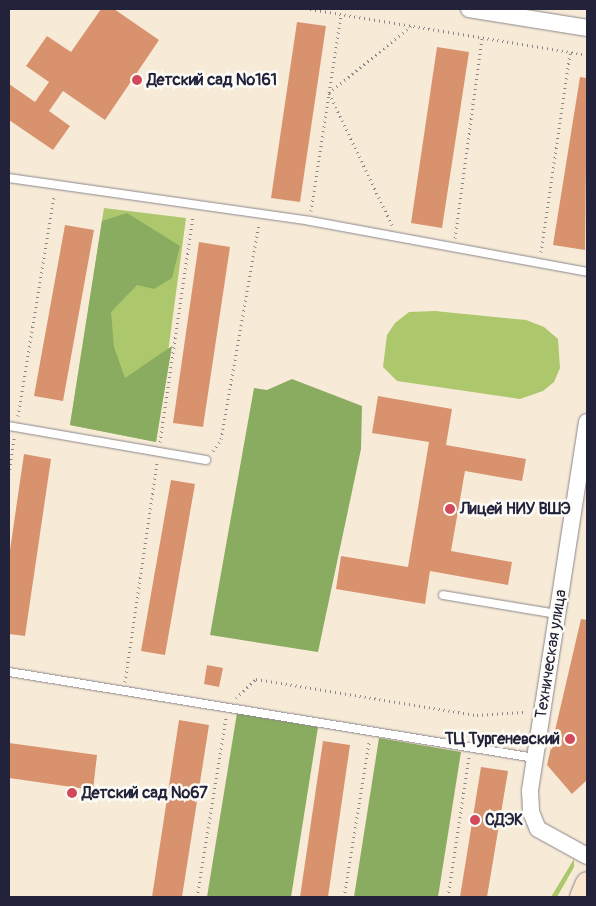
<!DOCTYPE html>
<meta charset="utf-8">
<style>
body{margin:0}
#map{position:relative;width:596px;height:906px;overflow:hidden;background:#f7ebd8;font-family:Pangolin,sans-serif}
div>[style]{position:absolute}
.green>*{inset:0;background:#adc76d}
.forest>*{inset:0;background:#8aac60}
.building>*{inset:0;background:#d8936e}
.path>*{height:3px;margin-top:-1.5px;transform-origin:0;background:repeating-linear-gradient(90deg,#8c868a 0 1px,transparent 0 5px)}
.roads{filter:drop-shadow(0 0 1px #8c868a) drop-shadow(0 0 1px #8c868a)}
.lane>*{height:8px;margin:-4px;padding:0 4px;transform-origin:4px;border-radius:4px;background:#fff}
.street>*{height:16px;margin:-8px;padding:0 8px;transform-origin:8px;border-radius:8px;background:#fff}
.secondary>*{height:22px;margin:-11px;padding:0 11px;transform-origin:11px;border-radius:11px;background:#fce5cf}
.dots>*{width:14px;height:14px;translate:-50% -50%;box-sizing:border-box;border:2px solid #fdfcf7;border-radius:50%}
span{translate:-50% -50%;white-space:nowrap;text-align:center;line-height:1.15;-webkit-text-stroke:5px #fdfcf7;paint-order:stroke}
.poi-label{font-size:16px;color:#22223b;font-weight:700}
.left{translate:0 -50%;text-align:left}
.right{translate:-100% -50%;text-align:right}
.street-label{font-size:16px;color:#22223b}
.frame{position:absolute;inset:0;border:10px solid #22223b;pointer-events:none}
</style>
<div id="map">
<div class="green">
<div style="clip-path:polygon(104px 208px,186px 218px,156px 442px,70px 425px)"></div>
<div style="clip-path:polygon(435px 311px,526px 320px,544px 327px,558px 339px,560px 368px,554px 382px,543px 391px,520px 399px,397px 381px,383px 367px,387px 335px,395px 323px,409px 312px)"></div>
<div style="clip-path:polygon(574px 859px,574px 867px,557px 897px,551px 897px)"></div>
</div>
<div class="forest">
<div style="clip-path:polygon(127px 213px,180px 246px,172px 278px,154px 289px,137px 285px,111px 312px,114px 347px,125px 378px,172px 346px,156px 442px,70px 425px,102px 221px)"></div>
<div style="clip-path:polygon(292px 379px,362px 406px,361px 449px,318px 652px,210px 635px,254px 388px,267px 390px)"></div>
<div style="clip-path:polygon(237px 713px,318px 727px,291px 897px,207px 897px)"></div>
<div style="clip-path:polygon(379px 738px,461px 752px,438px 897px,354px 897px)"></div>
</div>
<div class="building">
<div style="clip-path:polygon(101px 9px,114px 9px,159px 40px,105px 120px,63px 91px,49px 111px,70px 126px,53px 150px,9px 120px,9px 84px,35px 102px,49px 82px,26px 66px,47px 36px,71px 52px)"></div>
<div style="clip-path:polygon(297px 22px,326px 26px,300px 202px,271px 198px)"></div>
<div style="clip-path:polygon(437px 47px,469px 52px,442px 228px,411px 223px)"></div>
<div style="clip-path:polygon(580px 77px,587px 78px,585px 250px,553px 245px)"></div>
<div style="clip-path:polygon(65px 225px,94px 230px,63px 401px,34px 396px)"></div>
<div style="clip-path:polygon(199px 242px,230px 247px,203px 427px,173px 423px)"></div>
<div style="clip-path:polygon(378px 396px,452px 409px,446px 445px,526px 459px,522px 481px,465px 471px,451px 551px,512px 562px,508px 585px,430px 571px,425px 604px,336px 589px,341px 556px,408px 567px,429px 442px,372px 433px)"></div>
<div style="clip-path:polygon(24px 454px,51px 459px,25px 636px,9px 634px,9px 557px)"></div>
<div style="clip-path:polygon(171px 480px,195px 484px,165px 655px,141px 651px)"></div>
<div style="clip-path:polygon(581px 619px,587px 620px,587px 780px,572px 794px,547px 765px)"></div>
<div style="clip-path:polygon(207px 665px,223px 668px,219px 687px,204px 684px)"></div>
<div style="clip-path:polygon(179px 720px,209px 725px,182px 897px,152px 897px)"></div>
<div style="clip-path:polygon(323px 741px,350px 745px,328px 897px,300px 897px)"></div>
<div style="clip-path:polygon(9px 743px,97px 755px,93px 790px,9px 778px)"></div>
<div style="clip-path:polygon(481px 767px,508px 771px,487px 897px,460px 897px)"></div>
</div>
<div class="path">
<div style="left:310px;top:9px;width:281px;rotate:9.4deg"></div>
<div style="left:311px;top:211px;width:199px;rotate:-81.3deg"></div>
<div style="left:392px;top:225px;width:146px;rotate:-115.5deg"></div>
<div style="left:329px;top:93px;width:106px;rotate:-39.3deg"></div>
<div style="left:455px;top:238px;width:202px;rotate:-82.3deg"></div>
<div style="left:541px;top:252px;width:201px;rotate:-81.7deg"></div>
<div style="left:18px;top:416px;width:223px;rotate:-80.7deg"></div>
<div style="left:160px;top:442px;width:229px;rotate:-81.7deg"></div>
<div style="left:213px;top:451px;width:14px;rotate:-56deg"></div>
<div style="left:221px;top:439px;width:219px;rotate:-80deg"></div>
<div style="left:9px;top:474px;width:37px;rotate:-82deg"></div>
<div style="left:125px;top:682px;width:221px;rotate:-81.7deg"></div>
<div style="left:236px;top:698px;width:28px;rotate:-44deg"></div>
<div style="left:256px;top:679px;width:224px;rotate:9.3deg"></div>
<div style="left:477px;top:715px;width:47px;rotate:-3.7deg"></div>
<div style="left:197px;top:897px;width:181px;rotate:-80.8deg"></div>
<div style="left:344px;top:897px;width:157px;rotate:-80.8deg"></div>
<div style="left:448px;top:897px;width:142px;rotate:-81.5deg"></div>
</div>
<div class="roads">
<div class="lane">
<div style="left:9px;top:178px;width:304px;rotate:8.1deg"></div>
<div style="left:310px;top:221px;width:282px;rotate:10.4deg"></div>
<div style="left:9px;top:426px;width:200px;rotate:9.8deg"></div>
<div style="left:443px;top:595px;width:116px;rotate:9.5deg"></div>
<div style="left:9px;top:672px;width:533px;rotate:9.29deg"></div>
</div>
<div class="street">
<div style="left:469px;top:9px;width:120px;rotate:9.1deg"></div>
<div style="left:587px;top:422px;width:373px;rotate:98.8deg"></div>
<div style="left:530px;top:791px;width:21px;rotate:87deg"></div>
<div style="left:531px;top:812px;width:18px;rotate:68deg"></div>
<div style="left:538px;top:829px;width:56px;rotate:28.9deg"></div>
</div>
<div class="secondary">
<div style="left:581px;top:897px;width:15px;rotate:-67deg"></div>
</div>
</div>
<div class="dots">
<div style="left:137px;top:80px;background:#d1495b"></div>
<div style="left:450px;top:509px;background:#d1495b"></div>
<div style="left:570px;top:739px;background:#d1495b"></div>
<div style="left:72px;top:793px;background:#d1495b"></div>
<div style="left:475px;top:820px;background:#d1495b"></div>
</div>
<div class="poi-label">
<span class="left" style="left:147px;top:80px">Детский сад №161</span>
<span class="left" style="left:460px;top:509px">Лицей НИУ ВШЭ</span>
<span class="right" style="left:560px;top:739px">ТЦ Тургеневский</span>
<span class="left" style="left:82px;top:793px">Детский сад №67</span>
<span class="left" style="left:485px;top:820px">СДЭК</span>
</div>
<div class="street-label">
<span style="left:551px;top:654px;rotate:-81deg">Техническая улица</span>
</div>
<div class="frame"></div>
</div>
